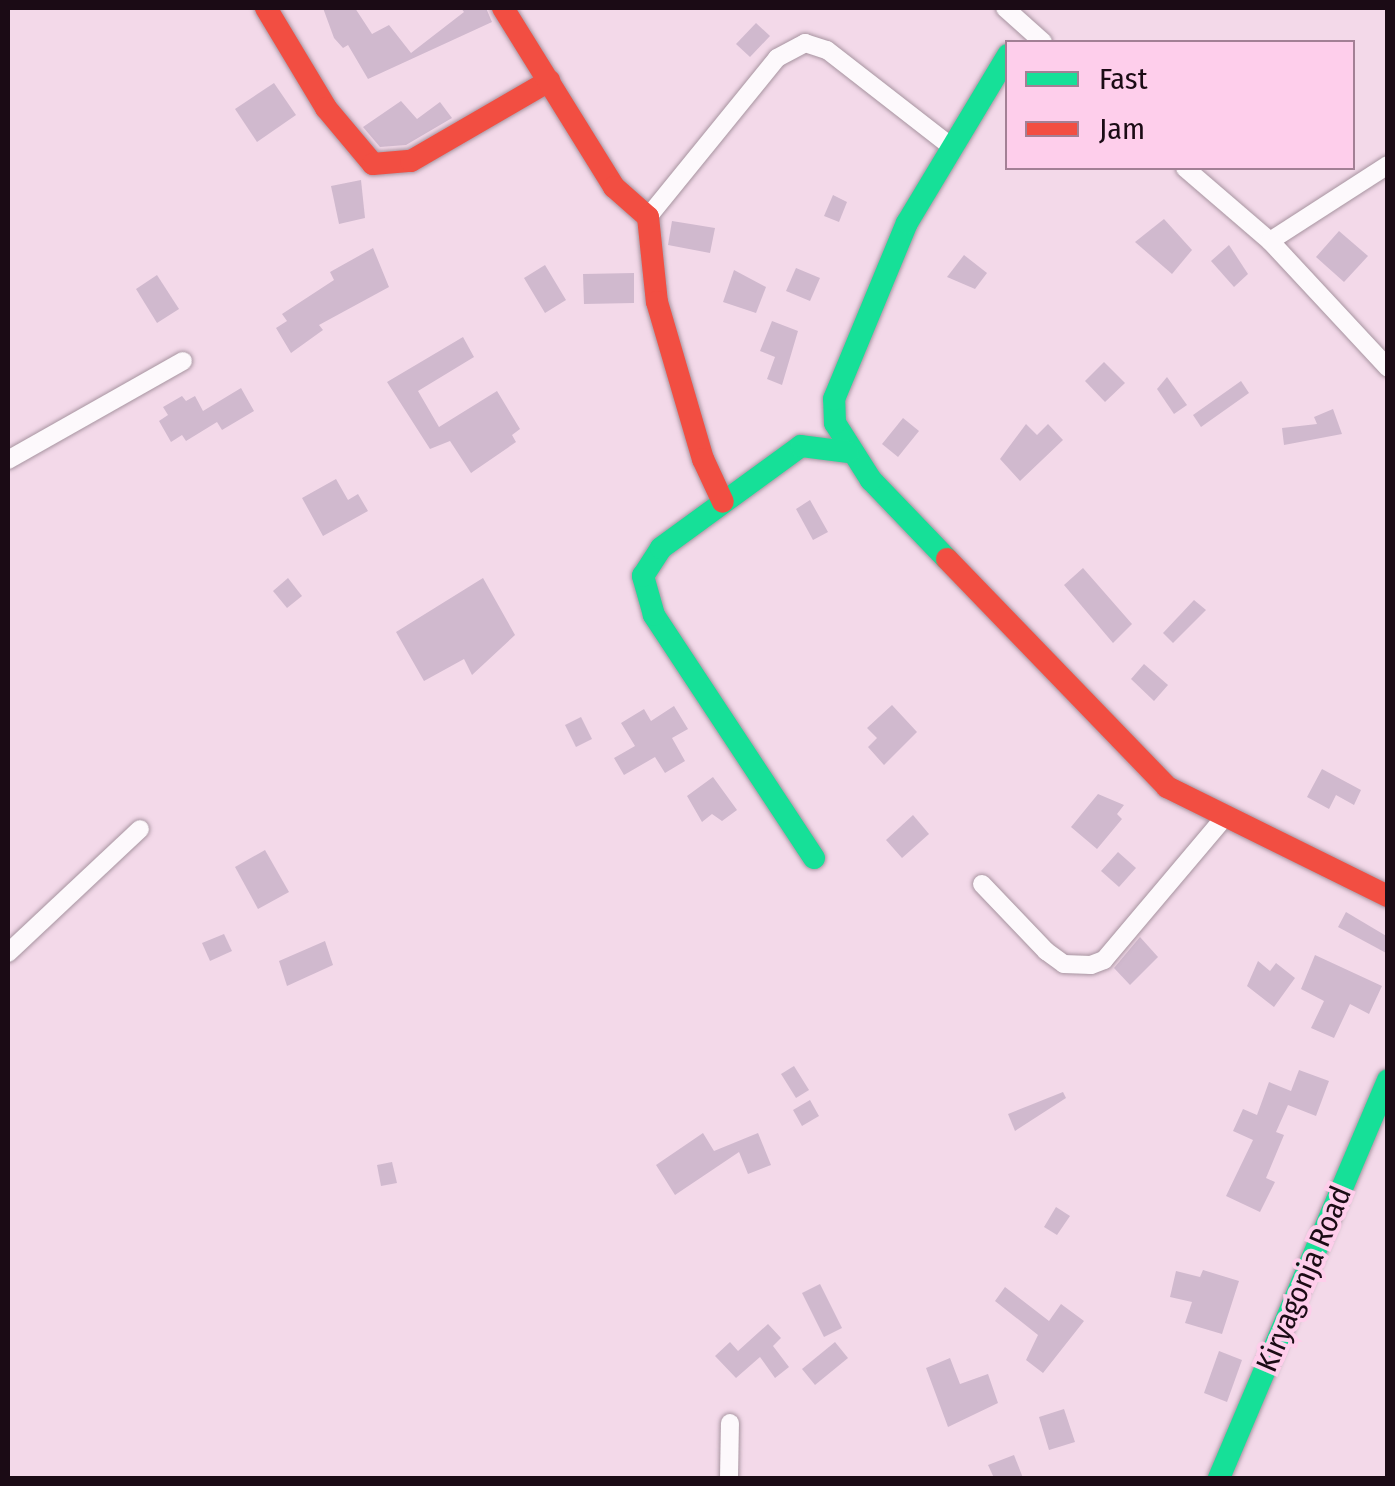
<!DOCTYPE html>
<style>
body{margin:0}
#map{position:relative;width:1395px;height:1486px;overflow:hidden;background:#f3d9e9;font-family:"Fira Sans Condensed",sans-serif}
div>[style]{position:absolute}
.building>*{inset:0;background:#d0b9ce}
.roads{filter:drop-shadow(0 0 2px #a794a0) drop-shadow(0 0 2px #a794a0)}
.street>*{height:18px;margin:-9px;padding:0 9px;transform-origin:9px;border-radius:9px;background:#fdf9fc}
.fast>*{height:22px;margin:-11px;padding:0 11px;transform-origin:11px;border-radius:11px;background:#16e098}
.jam>*{height:22px;margin:-11px;padding:0 11px;transform-origin:11px;border-radius:11px;background:#f24e42}
span{translate:-50% -50%;white-space:nowrap;text-align:center;line-height:1.15;-webkit-text-stroke:8px #feceeb;paint-order:stroke}
.street-label{font-size:30px;color:#1b0b15}
.frame{position:absolute;inset:0;border:10px solid #1b0b15;pointer-events:none}
.legend{position:absolute;left:1005px;top:40px;width:350px;height:130px;box-sizing:border-box;background:#feceeb;border:2px solid #a38095;margin:0;padding:12px 18px;list-style:none;font-size:30px;color:#1b0b15}
.legend li{display:flex;align-items:center;gap:20px;height:50px}
.legend b{width:50px;border:2px solid #a38095}
</style>
<div id="map">
<div class="building">
<div style="clip-path:polygon(323px 8px,355px 8px,372px 34px,389px 25px,411px 53px,464px 12px,461px 8px,486px 8px,492px 22px,368px 79px,348px 45px,343px 48px,334px 38px)"></div>
<div style="clip-path:polygon(756px 23px,770px 36px,750px 57px,736px 44px)"></div>
<div style="clip-path:polygon(274px 83px,296px 115px,257px 142px,235px 109px)"></div>
<div style="clip-path:polygon(401px 101px,417px 119px,440px 102px,452px 118px,406px 145px,380px 147px,363px 127px)"></div>
<div style="clip-path:polygon(361px 180px,365px 218px,339px 224px,331px 186px)"></div>
<div style="clip-path:polygon(833px 195px,847px 202px,839px 222px,824px 216px)"></div>
<div style="clip-path:polygon(1164px 219px,1192px 250px,1172px 274px,1135px 242px)"></div>
<div style="clip-path:polygon(672px 221px,715px 228px,710px 253px,668px 245px)"></div>
<div style="clip-path:polygon(1339px 231px,1368px 256px,1344px 282px,1316px 257px)"></div>
<div style="clip-path:polygon(1229px 245px,1248px 274px,1234px 287px,1211px 261px)"></div>
<div style="clip-path:polygon(373px 248px,389px 287px,319px 325px,323px 330px,291px 353px,276px 328px,287px 321px,282px 314px,334px 280px,330px 272px)"></div>
<div style="clip-path:polygon(964px 255px,987px 273px,975px 289px,947px 277px)"></div>
<div style="clip-path:polygon(545px 265px,566px 300px,545px 313px,524px 278px)"></div>
<div style="clip-path:polygon(796px 268px,820px 278px,810px 301px,786px 291px)"></div>
<div style="clip-path:polygon(734px 270px,766px 287px,756px 313px,723px 302px)"></div>
<div style="clip-path:polygon(634px 273px,634px 303px,584px 304px,583px 274px)"></div>
<div style="clip-path:polygon(157px 275px,179px 309px,157px 323px,136px 289px)"></div>
<div style="clip-path:polygon(772px 321px,798px 331px,782px 385px,767px 379px,775px 357px,760px 351px)"></div>
<div style="clip-path:polygon(463px 337px,474px 357px,418px 391px,439px 427px,497px 391px,520px 429px,512px 435px,516px 442px,471px 473px,450px 441px,430px 449px,387px 382px)"></div>
<div style="clip-path:polygon(1104px 362px,1125px 383px,1105px 402px,1085px 381px)"></div>
<div style="clip-path:polygon(1167px 377px,1187px 405px,1174px 414px,1157px 389px)"></div>
<div style="clip-path:polygon(1241px 381px,1249px 393px,1201px 427px,1193px 415px)"></div>
<div style="clip-path:polygon(241px 388px,254px 411px,222px 430px,217px 422px,186px 441px,182px 435px,171px 442px,159px 421px,168px 415px,163px 407px,182px 396px,186px 401px,195px 396px,203px 411px)"></div>
<div style="clip-path:polygon(1333px 409px,1342px 434px,1284px 445px,1282px 428px,1317px 424px,1314px 417px)"></div>
<div style="clip-path:polygon(903px 418px,919px 431px,898px 457px,882px 444px)"></div>
<div style="clip-path:polygon(1026px 424px,1037px 435px,1048px 424px,1063px 440px,1020px 481px,1000px 459px)"></div>
<div style="clip-path:polygon(336px 479px,348px 500px,358px 494px,368px 511px,323px 536px,302px 498px)"></div>
<div style="clip-path:polygon(810px 500px,828px 532px,813px 540px,796px 509px)"></div>
<div style="clip-path:polygon(1083px 568px,1132px 624px,1113px 643px,1064px 585px)"></div>
<div style="clip-path:polygon(288px 578px,302px 596px,287px 608px,273px 591px)"></div>
<div style="clip-path:polygon(483px 578px,515px 635px,472px 675px,464px 659px,424px 681px,396px 632px)"></div>
<div style="clip-path:polygon(1194px 600px,1206px 610px,1173px 643px,1163px 633px)"></div>
<div style="clip-path:polygon(1144px 664px,1168px 685px,1154px 701px,1131px 679px)"></div>
<div style="clip-path:polygon(892px 705px,917px 732px,884px 765px,868px 747px,877px 738px,867px 728px)"></div>
<div style="clip-path:polygon(674px 706px,688px 729px,672px 738px,685px 761px,665px 773px,655px 757px,624px 775px,614px 758px,635px 746px,621px 723px,644px 709px,651px 721px)"></div>
<div style="clip-path:polygon(581px 717px,592px 739px,576px 747px,565px 725px)"></div>
<div style="clip-path:polygon(1322px 769px,1361px 790px,1354px 805px,1336px 795px,1329px 809px,1307px 797px)"></div>
<div style="clip-path:polygon(713px 777px,737px 810px,722px 821px,712px 814px,702px 822px,687px 796px)"></div>
<div style="clip-path:polygon(1098px 794px,1124px 805px,1117px 814px,1122px 819px,1097px 849px,1071px 827px)"></div>
<div style="clip-path:polygon(913px 815px,929px 834px,902px 858px,886px 840px)"></div>
<div style="clip-path:polygon(265px 850px,289px 892px,258px 909px,235px 867px)"></div>
<div style="clip-path:polygon(1118px 852px,1136px 868px,1119px 887px,1101px 871px)"></div>
<div style="clip-path:polygon(1346px 912px,1388px 937px,1388px 954px,1338px 927px)"></div>
<div style="clip-path:polygon(224px 934px,232px 951px,210px 961px,202px 943px)"></div>
<div style="clip-path:polygon(1140px 937px,1158px 957px,1130px 985px,1114px 968px)"></div>
<div style="clip-path:polygon(325px 941px,333px 965px,287px 986px,279px 961px)"></div>
<div style="clip-path:polygon(1315px 955px,1382px 986px,1369px 1014px,1350px 1004px,1334px 1038px,1311px 1028px,1324px 1001px,1301px 989px)"></div>
<div style="clip-path:polygon(1258px 961px,1270px 971px,1276px 963px,1295px 978px,1274px 1007px,1247px 986px)"></div>
<div style="clip-path:polygon(794px 1066px,809px 1090px,796px 1098px,781px 1074px)"></div>
<div style="clip-path:polygon(1299px 1070px,1329px 1081px,1316px 1116px,1288px 1105px,1276px 1132px,1284px 1135px,1266px 1178px,1275px 1182px,1260px 1212px,1226px 1196px,1253px 1140px,1233px 1131px,1243px 1109px,1257px 1115px,1269px 1082px,1291px 1091px)"></div>
<div style="clip-path:polygon(1063px 1092px,1066px 1098px,1015px 1131px,1008px 1114px)"></div>
<div style="clip-path:polygon(810px 1100px,819px 1116px,802px 1126px,793px 1110px)"></div>
<div style="clip-path:polygon(703px 1133px,714px 1151px,758px 1133px,771px 1165px,748px 1174px,739px 1152px,675px 1195px,656px 1165px)"></div>
<div style="clip-path:polygon(392px 1162px,397px 1183px,381px 1186px,377px 1165px)"></div>
<div style="clip-path:polygon(1056px 1207px,1070px 1216px,1057px 1235px,1044px 1227px)"></div>
<div style="clip-path:polygon(1203px 1270px,1239px 1281px,1222px 1334px,1185px 1323px,1192px 1302px,1170px 1297px,1176px 1271px,1200px 1277px)"></div>
<div style="clip-path:polygon(820px 1284px,842px 1328px,824px 1337px,802px 1293px)"></div>
<div style="clip-path:polygon(1005px 1287px,1049px 1321px,1061px 1304px,1084px 1321px,1043px 1373px,1026px 1360px,1038px 1335px,995px 1301px)"></div>
<div style="clip-path:polygon(768px 1324px,781px 1338px,773px 1346px,789px 1367px,775px 1378px,760px 1357px,736px 1378px,715px 1356px,730px 1342px,738px 1351px)"></div>
<div style="clip-path:polygon(835px 1342px,848px 1358px,815px 1385px,802px 1369px)"></div>
<div style="clip-path:polygon(1219px 1351px,1242px 1360px,1227px 1402px,1204px 1393px)"></div>
<div style="clip-path:polygon(950px 1358px,960px 1384px,988px 1374px,998px 1403px,948px 1427px,926px 1368px)"></div>
<div style="clip-path:polygon(1064px 1409px,1075px 1442px,1049px 1450px,1039px 1417px)"></div>
<div style="clip-path:polygon(1014px 1455px,1023px 1478px,994px 1478px,988px 1465px)"></div>
</div>
<div class="roads">
<div class="street">
<div style="left:1005px;top:8px;width:51px;rotate:41.8deg"></div>
<div style="left:1185px;top:168px;width:112px;rotate:40.7deg"></div>
<div style="left:1270px;top:241px;width:173px;rotate:47.1deg"></div>
<div style="left:648px;top:217px;width:205px;rotate:-50.9deg"></div>
<div style="left:777px;top:58px;width:32px;rotate:-28deg"></div>
<div style="left:805px;top:43px;width:23px;rotate:18deg"></div>
<div style="left:827px;top:50px;width:155px;rotate:37.9deg"></div>
<div style="left:1270px;top:241px;width:140px;rotate:-32.8deg"></div>
<div style="left:8px;top:460px;width:201px;rotate:-29.5deg"></div>
<div style="left:982px;top:884px;width:93px;rotate:46.3deg"></div>
<div style="left:1046px;top:951px;width:22px;rotate:36deg"></div>
<div style="left:1064px;top:964px;width:27px;rotate:2deg"></div>
<div style="left:1091px;top:965px;width:14px;rotate:-21deg"></div>
<div style="left:1104px;top:960px;width:186px;rotate:-49.8deg"></div>
<div style="left:8px;top:953px;width:181px;rotate:-43.2deg"></div>
<div style="left:729px;top:1478px;width:55px;rotate:-89deg"></div>
</div>
<div class="fast">
<div style="left:947px;top:559px;width:110px;rotate:-133.9deg"></div>
<div style="left:871px;top:480px;width:67px;rotate:-122.3deg"></div>
<div style="left:835px;top:423px;width:24px;rotate:-92deg"></div>
<div style="left:834px;top:399px;width:191px;rotate:-67.5deg"></div>
<div style="left:907px;top:223px;width:196px;rotate:-59deg"></div>
<div style="left:814px;top:858px;width:291px;rotate:-123.4deg"></div>
<div style="left:654px;top:615px;width:41px;rotate:-105.8deg"></div>
<div style="left:643px;top:576px;width:33px;rotate:-57deg"></div>
<div style="left:661px;top:548px;width:173px;rotate:-36.1deg"></div>
<div style="left:801px;top:446px;width:47px;rotate:7.3deg"></div>
<div style="left:1219px;top:1478px;width:432px;rotate:-67deg"></div>
</div>
<div class="jam">
<div style="left:266px;top:8px;width:117px;rotate:59deg"></div>
<div style="left:326px;top:108px;width:73px;rotate:50deg"></div>
<div style="left:373px;top:164px;width:38px;rotate:-5deg"></div>
<div style="left:411px;top:161px;width:160px;rotate:-30.1deg"></div>
<div style="left:503px;top:8px;width:211px;rotate:58.2deg"></div>
<div style="left:614px;top:187px;width:45px;rotate:41.4deg"></div>
<div style="left:648px;top:217px;width:85px;rotate:84deg"></div>
<div style="left:657px;top:302px;width:164px;rotate:73.7deg"></div>
<div style="left:703px;top:459px;width:47px;rotate:65.1deg"></div>
<div style="left:947px;top:559px;width:317px;rotate:46deg"></div>
<div style="left:1167px;top:787px;width:246px;rotate:26.3deg"></div>
</div>
</div>
<div class="street-label">
<span style="left:1304px;top:1279px;rotate:-67deg">Kiryagonja Road</span>
</div>
<div class="frame"></div>
<ul class="legend">
<li><b style="height:12px;background:#16e098"></b>Fast</li>
<li><b style="height:12px;background:#f24e42"></b>Jam</li>
</ul>
</div>
